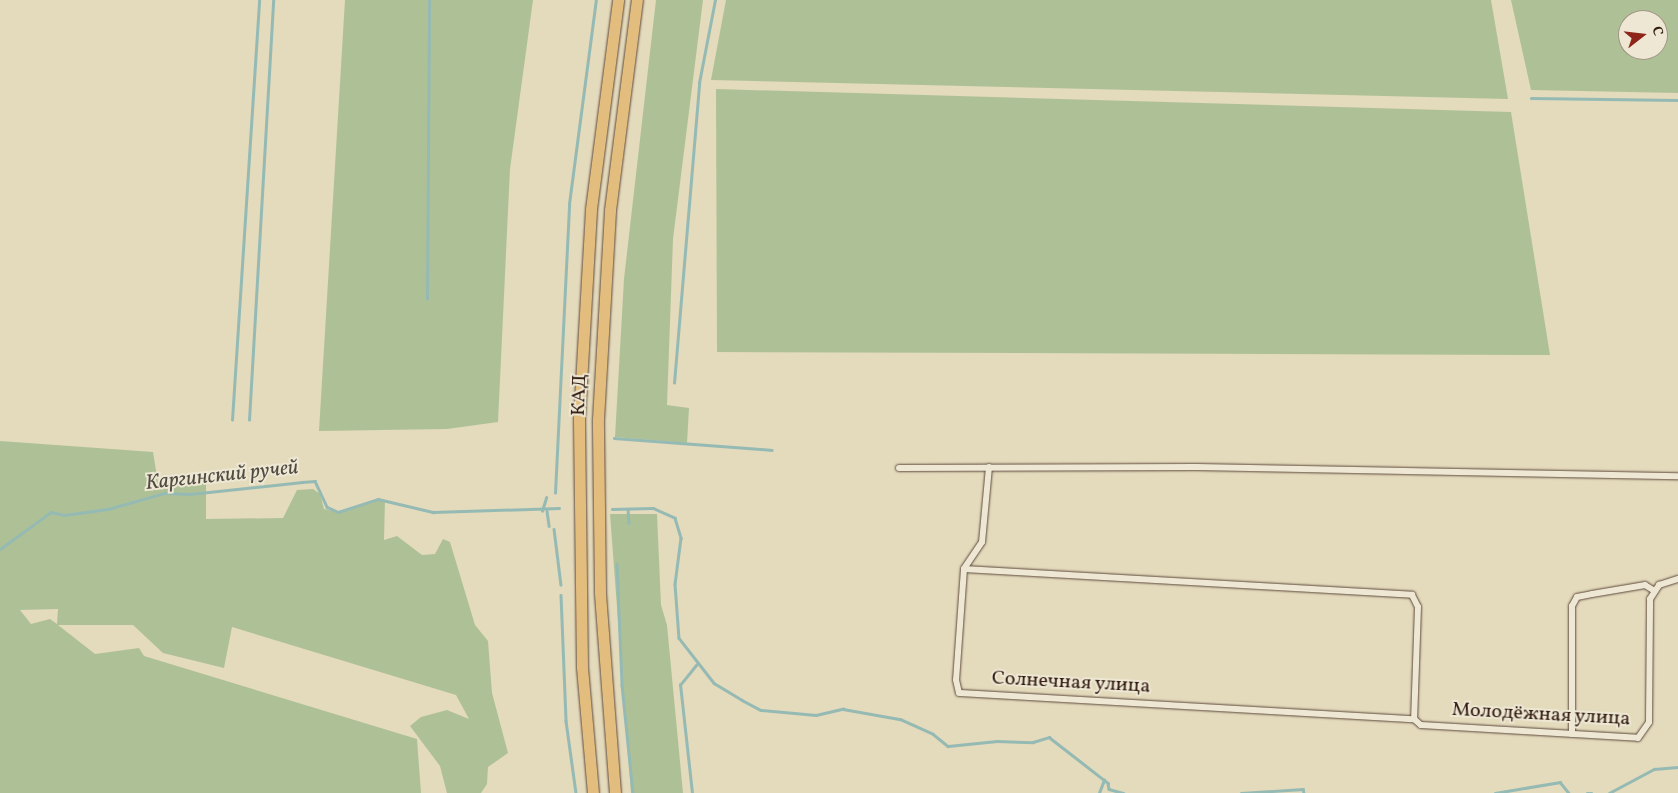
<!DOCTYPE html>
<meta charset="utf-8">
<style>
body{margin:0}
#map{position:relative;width:1678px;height:793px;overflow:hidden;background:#e4dabc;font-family:Vollkorn,serif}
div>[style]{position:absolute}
.green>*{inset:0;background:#aec196}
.stream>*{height:2.5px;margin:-1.25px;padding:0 1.25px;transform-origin:1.25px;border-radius:1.25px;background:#95bab4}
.roads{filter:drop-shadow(0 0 1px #5e4a3c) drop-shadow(0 0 1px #5e4a3c)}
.street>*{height:6px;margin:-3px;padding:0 3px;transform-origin:3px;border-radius:3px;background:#ede7d3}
.highway>*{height:11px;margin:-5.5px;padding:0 5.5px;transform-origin:5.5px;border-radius:5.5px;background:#e2bd7e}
span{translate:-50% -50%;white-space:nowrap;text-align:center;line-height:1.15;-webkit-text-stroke:4px #ede7d3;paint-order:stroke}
.street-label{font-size:20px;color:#311a11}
.water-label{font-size:21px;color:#4f4a42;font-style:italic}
.north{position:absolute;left:1618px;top:10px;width:50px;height:50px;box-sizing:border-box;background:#ede7d3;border:1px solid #a29585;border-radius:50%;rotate:74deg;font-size:14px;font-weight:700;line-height:20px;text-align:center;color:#311a11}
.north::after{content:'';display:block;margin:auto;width:18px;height:22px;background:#8f2418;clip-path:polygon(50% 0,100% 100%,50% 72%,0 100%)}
</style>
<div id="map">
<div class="green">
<div style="clip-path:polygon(345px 0,533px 0,510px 169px,498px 422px,447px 429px,319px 431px)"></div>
<div style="clip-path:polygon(656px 0,703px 0,673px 239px,667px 405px,689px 408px,687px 443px,615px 437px,624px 279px)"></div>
<div style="clip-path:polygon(726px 0,1491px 0,1508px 99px,711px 80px)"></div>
<div style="clip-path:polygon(evenodd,1511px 0,1678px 0,1678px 93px,1531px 90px,1511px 0,1628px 20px,1658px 20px,1658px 50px,1628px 50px,1628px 20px)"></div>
<div style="clip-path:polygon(716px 89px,1511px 112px,1550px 355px,717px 352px)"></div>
<div style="clip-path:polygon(evenodd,0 441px,153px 452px,158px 483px,206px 480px,206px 519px,283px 518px,297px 490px,313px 489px,320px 494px,324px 509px,338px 512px,378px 499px,385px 500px,384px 540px,397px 536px,422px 555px,435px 554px,443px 539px,450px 542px,475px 625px,488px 641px,492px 693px,508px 753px,488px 767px,487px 784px,481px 793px,447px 793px,440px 766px,410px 726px,421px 717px,447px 710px,469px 719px,456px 695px,232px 627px,224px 668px,163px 653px,133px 625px,58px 625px,95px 654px,139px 648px,144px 656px,417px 739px,421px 793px,0 793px,0 441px,58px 609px,57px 624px,50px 619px,31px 624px,20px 610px,58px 609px)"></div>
<div style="clip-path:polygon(610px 514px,657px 514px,661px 605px,667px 625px,683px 793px,631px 793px)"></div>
</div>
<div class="stream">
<div style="left:1531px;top:98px;width:147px;rotate:0.8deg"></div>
<div style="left:427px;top:299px;width:299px;rotate:-89.6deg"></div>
<div style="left:674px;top:383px;width:301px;rotate:-85.2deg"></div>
<div style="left:699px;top:83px;width:85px;rotate:-79.1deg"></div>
<div style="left:232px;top:420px;width:421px;rotate:-86.3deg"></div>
<div style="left:249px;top:420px;width:421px;rotate:-86.7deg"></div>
<div style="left:614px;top:438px;width:158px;rotate:4.3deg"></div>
<div style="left:555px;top:493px;width:289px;rotate:-87.2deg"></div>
<div style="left:569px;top:204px;width:206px;rotate:-82.5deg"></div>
<div style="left:612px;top:509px;width:41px;rotate:-1.4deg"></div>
<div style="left:653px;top:508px;width:24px;rotate:24deg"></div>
<div style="left:675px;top:518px;width:21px;rotate:73deg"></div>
<div style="left:681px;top:538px;width:46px;rotate:97.4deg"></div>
<div style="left:675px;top:584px;width:54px;rotate:85.8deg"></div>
<div style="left:679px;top:638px;width:57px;rotate:52.1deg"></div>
<div style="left:714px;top:683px;width:33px;rotate:31deg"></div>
<div style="left:742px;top:700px;width:21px;rotate:28deg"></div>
<div style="left:761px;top:710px;width:55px;rotate:5.2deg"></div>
<div style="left:816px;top:715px;width:28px;rotate:-13deg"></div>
<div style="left:843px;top:709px;width:58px;rotate:10deg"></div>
<div style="left:900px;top:719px;width:36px;rotate:24deg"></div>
<div style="left:933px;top:734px;width:19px;rotate:39deg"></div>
<div style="left:948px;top:746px;width:49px;rotate:-5.8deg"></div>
<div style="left:997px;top:741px;width:36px;rotate:2deg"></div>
<div style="left:1033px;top:742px;width:17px;rotate:-17deg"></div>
<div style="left:1049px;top:737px;width:75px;rotate:37.9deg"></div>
<div style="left:1108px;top:783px;width:6px;rotate:81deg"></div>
<div style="left:1109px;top:789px;width:15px;rotate:16deg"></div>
<div style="left:628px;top:509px;width:14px;rotate:86deg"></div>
<div style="left:542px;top:511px;width:14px;rotate:-73deg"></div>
<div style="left:547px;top:511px;width:15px;rotate:82deg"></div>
<div style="left:554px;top:529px;width:56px;rotate:82.9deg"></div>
<div style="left:0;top:549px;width:63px;rotate:-36deg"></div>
<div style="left:51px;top:512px;width:13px;rotate:13deg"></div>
<div style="left:64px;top:515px;width:44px;rotate:-7.8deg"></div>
<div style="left:108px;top:509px;width:59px;rotate:-15.7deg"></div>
<div style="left:165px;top:493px;width:25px;rotate:2deg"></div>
<div style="left:190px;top:494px;width:113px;rotate:-6.1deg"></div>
<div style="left:302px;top:482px;width:13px;rotate:-4deg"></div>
<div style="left:315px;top:481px;width:29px;rotate:65deg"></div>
<div style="left:327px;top:507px;width:12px;rotate:24deg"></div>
<div style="left:338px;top:512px;width:42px;rotate:-18deg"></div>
<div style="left:378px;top:499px;width:57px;rotate:13.3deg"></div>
<div style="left:433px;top:512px;width:126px;rotate:-1.8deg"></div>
<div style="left:617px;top:564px;width:121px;rotate:87.6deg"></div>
<div style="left:622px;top:685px;width:109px;rotate:84.2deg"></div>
<div style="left:561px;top:595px;width:126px;rotate:87.7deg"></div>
<div style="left:566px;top:721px;width:73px;rotate:82.1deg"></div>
<div style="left:692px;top:793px;width:109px;rotate:-96.3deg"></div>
<div style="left:680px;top:685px;width:26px;rotate:-51deg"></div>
<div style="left:1099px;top:793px;width:14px;rotate:-69deg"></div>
<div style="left:1241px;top:793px;width:62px;rotate:-3.7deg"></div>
<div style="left:1303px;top:789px;width:4px;rotate:76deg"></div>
<div style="left:1495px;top:793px;width:66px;rotate:-9.6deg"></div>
<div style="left:1560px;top:782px;width:14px;rotate:51deg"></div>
<div style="left:1587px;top:793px;width:5px"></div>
<div style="left:1609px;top:793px;width:51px;rotate:-28.1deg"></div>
<div style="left:1654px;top:769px;width:24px;rotate:-5deg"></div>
</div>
<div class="roads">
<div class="street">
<div style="left:989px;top:467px;width:75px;rotate:95.3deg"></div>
<div style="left:982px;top:542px;width:32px;rotate:124deg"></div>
<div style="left:964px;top:569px;width:111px;rotate:94.1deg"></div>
<div style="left:956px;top:680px;width:13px;rotate:77deg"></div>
<div style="left:959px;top:693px;width:456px;rotate:3.3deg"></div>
<div style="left:899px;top:468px;width:298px;rotate:-0.2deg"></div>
<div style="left:1197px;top:467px;width:481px;rotate:1.1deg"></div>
<div style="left:964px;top:569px;width:449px;rotate:3.3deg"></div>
<div style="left:1412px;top:595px;width:13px;rotate:63deg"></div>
<div style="left:1418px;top:607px;width:112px;rotate:92deg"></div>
<div style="left:1414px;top:719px;width:9px;rotate:41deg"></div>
<div style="left:1421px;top:725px;width:217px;rotate:3.4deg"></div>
<div style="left:1638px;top:738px;width:19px;rotate:-55deg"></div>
<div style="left:1649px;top:722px;width:123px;rotate:-89.5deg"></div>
<div style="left:1650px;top:599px;width:17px;rotate:-57deg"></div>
<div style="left:1659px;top:585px;width:20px;rotate:-18deg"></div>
<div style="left:1572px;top:734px;width:128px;rotate:-90deg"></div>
<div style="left:1572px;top:606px;width:10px;rotate:-61deg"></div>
<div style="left:1577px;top:597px;width:15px;rotate:-11deg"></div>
<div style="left:1592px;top:594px;width:54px;rotate:-9.6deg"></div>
<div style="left:1645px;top:585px;width:9px;rotate:32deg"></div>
</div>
<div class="highway">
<div style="left:593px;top:793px;width:126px;rotate:-95deg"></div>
<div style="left:582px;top:667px;width:249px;rotate:-90.7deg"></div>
<div style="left:579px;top:418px;width:209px;rotate:-86.7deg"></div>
<div style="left:591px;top:209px;width:211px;rotate:-82.6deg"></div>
<div style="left:615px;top:793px;width:202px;rotate:-94.3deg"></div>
<div style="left:600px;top:592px;width:173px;rotate:-90.7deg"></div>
<div style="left:598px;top:419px;width:209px;rotate:-86.7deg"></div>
<div style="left:610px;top:210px;width:212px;rotate:-82.7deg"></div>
</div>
</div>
<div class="street-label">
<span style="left:580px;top:395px;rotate:-88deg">КАД</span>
<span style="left:1071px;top:683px;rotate:3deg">Солнечная улица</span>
<span style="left:1541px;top:715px;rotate:3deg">Молодёжная улица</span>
</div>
<div class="water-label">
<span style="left:222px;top:476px;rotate:-6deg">Каргинский ручей</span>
</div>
<div class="north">С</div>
</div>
